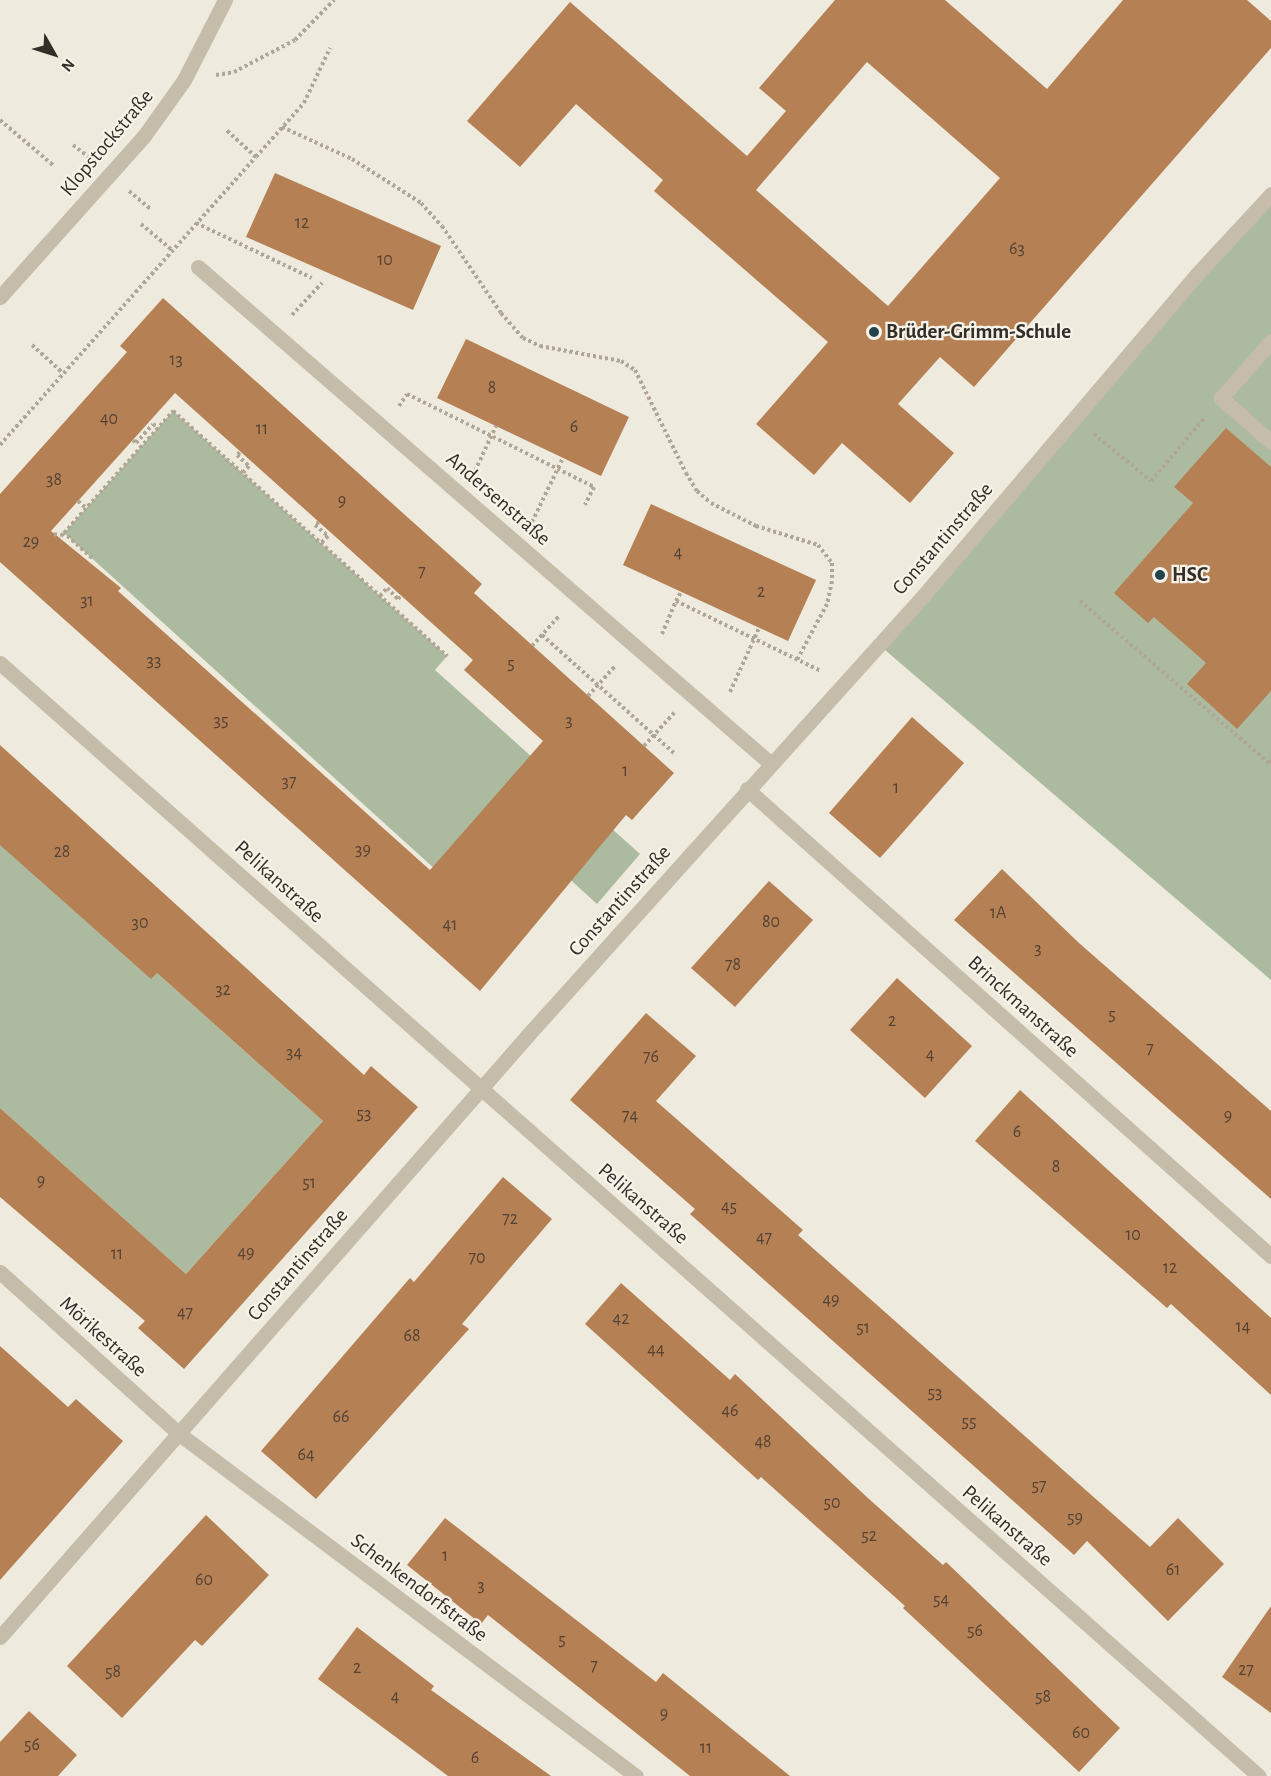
<!DOCTYPE html>
<meta charset="utf-8">
<style>
body{margin:0}
#map{position:relative;width:1271px;height:1776px;overflow:hidden;background:#eeeadd;font-family:"Alegreya Sans",sans-serif}
div>[style]{position:absolute}
.green>*{inset:0;background:#acbb9f}
.building>*{inset:0;background:#b58054}
.path>*{height:4px;margin-top:-2px;transform-origin:0;background:repeating-linear-gradient(90deg,#b0a695 0 3px,transparent 0 6px)}
.service>*{height:15px;margin:-7.5px;padding:0 7.5px;transform-origin:7.5px;border-radius:7.5px;background:#c5bcaa}
.minor>*{height:15px;margin:-7.5px;padding:0 7.5px;transform-origin:7.5px;border-radius:7.5px;background:#c5bcaa}
.dots>*{width:16px;height:16px;translate:-50% -50%;box-sizing:border-box;border:3px solid #f7f3e8;border-radius:50%}
span{translate:-50% -50%;white-space:nowrap;text-align:center;line-height:1.15;-webkit-text-stroke:4.5px #f7f3e8;paint-order:stroke}
.number-label{font-size:18px;color:#544234}
.number-label span{-webkit-text-stroke-width:0}
.street-label{font-size:21px;color:#342e29}
.poi-label{font-size:21px;color:#342e29;font-weight:700}
.left{translate:0 -50%;text-align:left}
.north{position:absolute;left:24px;top:24px;width:60px;height:60px;-webkit-text-stroke:4px #f7f3e8;paint-order:stroke;rotate:129deg;font-size:16px;font-weight:700;line-height:24px;text-align:center;color:#342e29}
.north::after{content:'';display:block;margin:auto;width:21px;height:27px;background:#342e29;clip-path:polygon(50% 0,100% 100%,50% 72%,0 100%)}
</style>
<div id="map">
<div class="green">
<div style="clip-path:polygon(1271px 197px,1271px 980px,878px 644px)"></div>
<div style="clip-path:polygon(173px 411px,447px 656px,435px 670px,640px 854px,597px 904px,530px 843px,436px 870px,64px 533px)"></div>
<div style="clip-path:polygon(0 844px,157px 973px,323px 1121px,186px 1274px,0 1108px)"></div>
</div>
<div class="building">
<div style="clip-path:polygon(evenodd,835px 0,945px 0,1047px 89px,1123px 0,1247px 0,1271px 21px,1271px 48px,974px 387px,940px 357px,898px 404px,954px 453px,910px 503px,842px 443px,814px 475px,756px 424px,828px 342px,654px 191px,663px 180px,576px 104px,520px 167px,467px 121px,570px 2px,747px 156px,786px 111px,759px 88px,835px 0,867px 62px,1000px 178px,888px 306px,756px 190px,867px 62px)"></div>
<div style="clip-path:polygon(275px 173px,441px 246px,413px 310px,246px 237px)"></div>
<div style="clip-path:polygon(evenodd,163px 298px,482px 584px,474px 593px,674px 773px,632px 820px,626px 815px,480px 991px,0 562px,0 494px,127px 352px,120px 346px,163px 298px,175px 393px,473px 660px,464px 670px,543px 741px,430px 870px,118px 591px,121px 588px,51px 531px,175px 393px)"></div>
<div style="clip-path:polygon(466px 339px,629px 417px,601px 476px,437px 398px)"></div>
<div style="clip-path:polygon(1226px 428px,1271px 467px,1271px 691px,1237px 729px,1187px 684px,1206px 663px,1154px 617px,1148px 623px,1114px 593px,1193px 503px,1174px 487px)"></div>
<div style="clip-path:polygon(651px 504px,816px 580px,788px 641px,623px 565px)"></div>
<div style="clip-path:polygon(912px 717px,964px 763px,880px 858px,829px 813px)"></div>
<div style="clip-path:polygon(0 745px,364px 1075px,371px 1066px,418px 1107px,184px 1369px,138px 1328px,145px 1321px,0 1197px,0 1108px,186px 1274px,323px 1121px,157px 973px,151px 979px,0 845px)"></div>
<div style="clip-path:polygon(1002px 869px,1079px 943px,1271px 1111px,1271px 1199px,954px 920px)"></div>
<div style="clip-path:polygon(769px 881px,813px 920px,735px 1007px,691px 968px)"></div>
<div style="clip-path:polygon(897px 978px,972px 1046px,925px 1098px,850px 1030px)"></div>
<div style="clip-path:polygon(646px 1013px,696px 1056px,656px 1101px,803px 1230px,798px 1235px,1150px 1547px,1178px 1518px,1224px 1564px,1168px 1621px,1087px 1541px,1074px 1555px,690px 1214px,695px 1209px,570px 1100px)"></div>
<div style="clip-path:polygon(1020px 1090px,1271px 1318px,1271px 1395px,1171px 1304px,1167px 1308px,975px 1141px)"></div>
<div style="clip-path:polygon(503px 1177px,552px 1219px,462px 1324px,469px 1329px,316px 1499px,261px 1451px,410px 1278px,414px 1282px)"></div>
<div style="clip-path:polygon(621px 1283px,730px 1380px,735px 1374px,869px 1499px,943px 1565px,946px 1562px,1120px 1728px,1079px 1772px,903px 1608px,905px 1606px,761px 1477px,758px 1480px,585px 1324px)"></div>
<div style="clip-path:polygon(0 1346px,68px 1407px,76px 1399px,123px 1441px,0 1580px)"></div>
<div style="clip-path:polygon(206px 1515px,269px 1575px,202px 1646px,195px 1640px,122px 1718px,67px 1666px)"></div>
<div style="clip-path:polygon(445px 1518px,656px 1682px,663px 1673px,790px 1776px,690px 1776px,488px 1615px,481px 1624px,407px 1565px)"></div>
<div style="clip-path:polygon(1271px 1606px,1271px 1713px,1222px 1677px)"></div>
<div style="clip-path:polygon(357px 1627px,434px 1686px,431px 1690px,551px 1776px,448px 1776px,318px 1679px)"></div>
<div style="clip-path:polygon(29px 1711px,77px 1755px,58px 1776px,0 1776px,0 1742px)"></div>
</div>
<div class="path">
<div style="left:216px;top:75px;width:18px;rotate:-9deg"></div>
<div style="left:234px;top:72px;width:69px;rotate:-27.7deg"></div>
<div style="left:295px;top:40px;width:56px;rotate:-45.7deg"></div>
<div style="left:0;top:120px;width:71px;rotate:40.4deg"></div>
<div style="left:282px;top:127px;width:77px;rotate:24.6deg"></div>
<div style="left:352px;top:159px;width:82px;rotate:32.5deg"></div>
<div style="left:421px;top:203px;width:31px;rotate:48deg"></div>
<div style="left:442px;top:226px;width:105px;rotate:55.9deg"></div>
<div style="left:501px;top:313px;width:33px;rotate:49deg"></div>
<div style="left:523px;top:338px;width:19px;rotate:25deg"></div>
<div style="left:540px;top:346px;width:82px;rotate:10.5deg"></div>
<div style="left:621px;top:361px;width:17px;rotate:33deg"></div>
<div style="left:635px;top:370px;width:115px;rotate:63.7deg"></div>
<div style="left:686px;top:473px;width:21px;rotate:59deg"></div>
<div style="left:697px;top:491px;width:18px;rotate:41deg"></div>
<div style="left:711px;top:503px;width:51px;rotate:27.1deg"></div>
<div style="left:756px;top:526px;width:65px;rotate:17deg"></div>
<div style="left:818px;top:545px;width:23px;rotate:52deg"></div>
<div style="left:832px;top:563px;width:18px;rotate:90deg"></div>
<div style="left:832px;top:581px;width:24px;rotate:102deg"></div>
<div style="left:827px;top:604px;width:64px;rotate:118.2deg"></div>
<div style="left:73px;top:145px;width:20px;rotate:37deg"></div>
<div style="left:256px;top:157px;width:72px;rotate:-48.4deg"></div>
<div style="left:304px;top:103px;width:61px;rotate:-64.7deg"></div>
<div style="left:129px;top:191px;width:30px;rotate:40deg"></div>
<div style="left:196px;top:223px;width:128px;rotate:25.4deg"></div>
<div style="left:141px;top:224px;width:40px;rotate:40deg"></div>
<div style="left:292px;top:315px;width:44px;rotate:-46.8deg"></div>
<div style="left:32px;top:345px;width:42px;rotate:42.1deg"></div>
<div style="left:399px;top:406px;width:14px;rotate:-56deg"></div>
<div style="left:407px;top:394px;width:209px;rotate:26.4deg"></div>
<div style="left:594px;top:487px;width:20px;rotate:117deg"></div>
<div style="left:1094px;top:434px;width:74px;rotate:39.5deg"></div>
<div style="left:1151px;top:481px;width:84px;rotate:-49.8deg"></div>
<div style="left:133px;top:440px;width:4px;rotate:45deg"></div>
<div style="left:136px;top:443px;width:25px;rotate:-48deg"></div>
<div style="left:153px;top:424px;width:6px;rotate:39deg"></div>
<div style="left:0;top:445px;width:385px;rotate:-48.4deg"></div>
<div style="left:256px;top:157px;width:42px;rotate:-137.9deg"></div>
<div style="left:240px;top:452px;width:4px;rotate:135deg"></div>
<div style="left:237px;top:455px;width:16px;rotate:43deg"></div>
<div style="left:249px;top:466px;width:9px;rotate:131deg"></div>
<div style="left:475px;top:471px;width:50px;rotate:-65deg"></div>
<div style="left:78px;top:501px;width:11px;rotate:41deg"></div>
<div style="left:319px;top:522px;width:5px;rotate:143deg"></div>
<div style="left:315px;top:525px;width:17px;rotate:40deg"></div>
<div style="left:328px;top:536px;width:10px;rotate:135deg"></div>
<div style="left:532px;top:522px;width:71px;rotate:-64.2deg"></div>
<div style="left:54px;top:534px;width:7px;rotate:16deg"></div>
<div style="left:61px;top:536px;width:4px;rotate:-45deg"></div>
<div style="left:92px;top:558px;width:38px;rotate:-138deg"></div>
<div style="left:64px;top:533px;width:164px;rotate:-48.2deg"></div>
<div style="left:173px;top:411px;width:368px;rotate:41.8deg"></div>
<div style="left:380px;top:596px;width:11px;rotate:-49deg"></div>
<div style="left:387px;top:588px;width:16px;rotate:45deg"></div>
<div style="left:398px;top:599px;width:5px;rotate:-53deg"></div>
<div style="left:676px;top:601px;width:10px;rotate:-61deg"></div>
<div style="left:1080px;top:601px;width:249px;rotate:40.6deg"></div>
<div style="left:1269px;top:763px;width:4px;rotate:-56deg"></div>
<div style="left:662px;top:634px;width:36px;rotate:-67deg"></div>
<div style="left:676px;top:601px;width:161px;rotate:25.8deg"></div>
<div style="left:542px;top:635px;width:180px;rotate:41.8deg"></div>
<div style="left:532px;top:646px;width:40px;rotate:-48deg"></div>
<div style="left:730px;top:692px;width:70px;rotate:-65.6deg"></div>
<div style="left:588px;top:696px;width:42px;rotate:-47.9deg"></div>
<div style="left:644px;top:746px;width:45px;rotate:-47.7deg"></div>
</div>
<div class="service">
<div style="left:1271px;top:341px;width:76px;rotate:131.3deg"></div>
<div style="left:1221px;top:398px;width:67px;rotate:41.3deg"></div>
</div>
<div class="minor">
<div style="left:198px;top:267px;width:757px;rotate:40.93deg"></div>
<div style="left:0;top:297px;width:216px;rotate:-48.2deg"></div>
<div style="left:144px;top:136px;width:69px;rotate:-54.5deg"></div>
<div style="left:184px;top:80px;width:90px;rotate:-62.9deg"></div>
<div style="left:0;top:663px;width:1680px;rotate:41.48deg"></div>
<div style="left:747px;top:789px;width:702px;rotate:41.71deg"></div>
<div style="left:0;top:1272px;width:240px;rotate:42.1deg"></div>
<div style="left:178px;top:1433px;width:572px;rotate:36.83deg"></div>
<div style="left:0;top:1637px;width:799px;rotate:-48.75deg"></div>
<div style="left:527px;top:1036px;width:592px;rotate:-48.01deg"></div>
<div style="left:923px;top:596px;width:423px;rotate:-49.6deg"></div>
<div style="left:1197px;top:274px;width:109px;rotate:-47.2deg"></div>
</div>
<div class="dots">
<div style="left:874px;top:332px;background:#24434f"></div>
<div style="left:1160px;top:575px;background:#24434f"></div>
</div>
<div class="number-label">
<span style="left:302px;top:223px">12</span>
<span style="left:1017px;top:249px">63</span>
<span style="left:385px;top:260px">10</span>
<span style="left:176px;top:360px">13</span>
<span style="left:492px;top:388px">8</span>
<span style="left:109px;top:419px">40</span>
<span style="left:574px;top:427px">6</span>
<span style="left:262px;top:429px">11</span>
<span style="left:54px;top:480px">38</span>
<span style="left:342px;top:501px">9</span>
<span style="left:31px;top:542px">29</span>
<span style="left:678px;top:553px">4</span>
<span style="left:422px;top:572px">7</span>
<span style="left:761px;top:592px">2</span>
<span style="left:87px;top:601px">31</span>
<span style="left:154px;top:661px">33</span>
<span style="left:511px;top:664px">5</span>
<span style="left:221px;top:721px">35</span>
<span style="left:569px;top:721px">3</span>
<span style="left:625px;top:771px">1</span>
<span style="left:289px;top:782px">37</span>
<span style="left:896px;top:788px">1</span>
<span style="left:363px;top:850px">39</span>
<span style="left:62px;top:852px">28</span>
<span style="left:998px;top:913px">1A</span>
<span style="left:771px;top:922px">80</span>
<span style="left:140px;top:923px">30</span>
<span style="left:450px;top:925px">41</span>
<span style="left:1038px;top:949px">3</span>
<span style="left:733px;top:965px">78</span>
<span style="left:223px;top:990px">32</span>
<span style="left:1112px;top:1015px">5</span>
<span style="left:892px;top:1021px">2</span>
<span style="left:1150px;top:1049px">7</span>
<span style="left:294px;top:1053px">34</span>
<span style="left:930px;top:1055px">4</span>
<span style="left:651px;top:1057px">76</span>
<span style="left:364px;top:1114px">53</span>
<span style="left:630px;top:1116px">74</span>
<span style="left:1228px;top:1116px">9</span>
<span style="left:1017px;top:1132px">6</span>
<span style="left:1056px;top:1167px">8</span>
<span style="left:41px;top:1181px">9</span>
<span style="left:309px;top:1183px">51</span>
<span style="left:729px;top:1207px">45</span>
<span style="left:510px;top:1219px">72</span>
<span style="left:1133px;top:1235px">10</span>
<span style="left:764px;top:1238px">47</span>
<span style="left:246px;top:1253px">49</span>
<span style="left:117px;top:1254px">11</span>
<span style="left:477px;top:1258px">70</span>
<span style="left:1170px;top:1268px">12</span>
<span style="left:831px;top:1300px">49</span>
<span style="left:185px;top:1313px">47</span>
<span style="left:621px;top:1319px">42</span>
<span style="left:1243px;top:1327px">14</span>
<span style="left:863px;top:1328px">51</span>
<span style="left:412px;top:1336px">68</span>
<span style="left:656px;top:1350px">44</span>
<span style="left:935px;top:1393px">53</span>
<span style="left:730px;top:1411px">46</span>
<span style="left:341px;top:1417px">66</span>
<span style="left:969px;top:1422px">55</span>
<span style="left:763px;top:1442px">48</span>
<span style="left:306px;top:1455px">64</span>
<span style="left:1039px;top:1486px">57</span>
<span style="left:832px;top:1503px">50</span>
<span style="left:1075px;top:1518px">59</span>
<span style="left:869px;top:1536px">52</span>
<span style="left:445px;top:1556px">1</span>
<span style="left:1173px;top:1570px">61</span>
<span style="left:204px;top:1580px">60</span>
<span style="left:481px;top:1586px">3</span>
<span style="left:941px;top:1600px">54</span>
<span style="left:975px;top:1631px">56</span>
<span style="left:562px;top:1640px">5</span>
<span style="left:594px;top:1666px">7</span>
<span style="left:357px;top:1668px">2</span>
<span style="left:1246px;top:1670px">27</span>
<span style="left:113px;top:1672px">58</span>
<span style="left:395px;top:1697px">4</span>
<span style="left:1043px;top:1697px">58</span>
<span style="left:664px;top:1714px">9</span>
<span style="left:1081px;top:1733px">60</span>
<span style="left:32px;top:1745px">56</span>
<span style="left:706px;top:1748px">11</span>
<span style="left:475px;top:1758px">6</span>
</div>
<div class="street-label">
<span style="left:107px;top:143px;rotate:-50deg">Klopstockstraße</span>
<span style="left:498px;top:499px;rotate:41deg">Andersenstraße</span>
<span style="left:943px;top:539px;rotate:-49deg">Constantinstraße</span>
<span style="left:279px;top:882px;rotate:42deg">Pelikanstraße</span>
<span style="left:620px;top:901px;rotate:-48deg">Constantinstraße</span>
<span style="left:1023px;top:1007px;rotate:42deg">Brinckmanstraße</span>
<span style="left:643px;top:1204px;rotate:41deg">Pelikanstraße</span>
<span style="left:298px;top:1265px;rotate:-49deg">Constantinstraße</span>
<span style="left:103px;top:1337px;rotate:42deg">Mörikestraße</span>
<span style="left:1007px;top:1526px;rotate:41deg">Pelikanstraße</span>
<span style="left:419px;top:1588px;rotate:37deg">Schenkendorfstraße</span>
</div>
<div class="poi-label">
<span class="left" style="left:886px;top:332px">Brüder-Grimm-Schule</span>
<span class="left" style="left:1172px;top:575px">HSC</span>
</div>
<div class="north">N</div>
</div>
